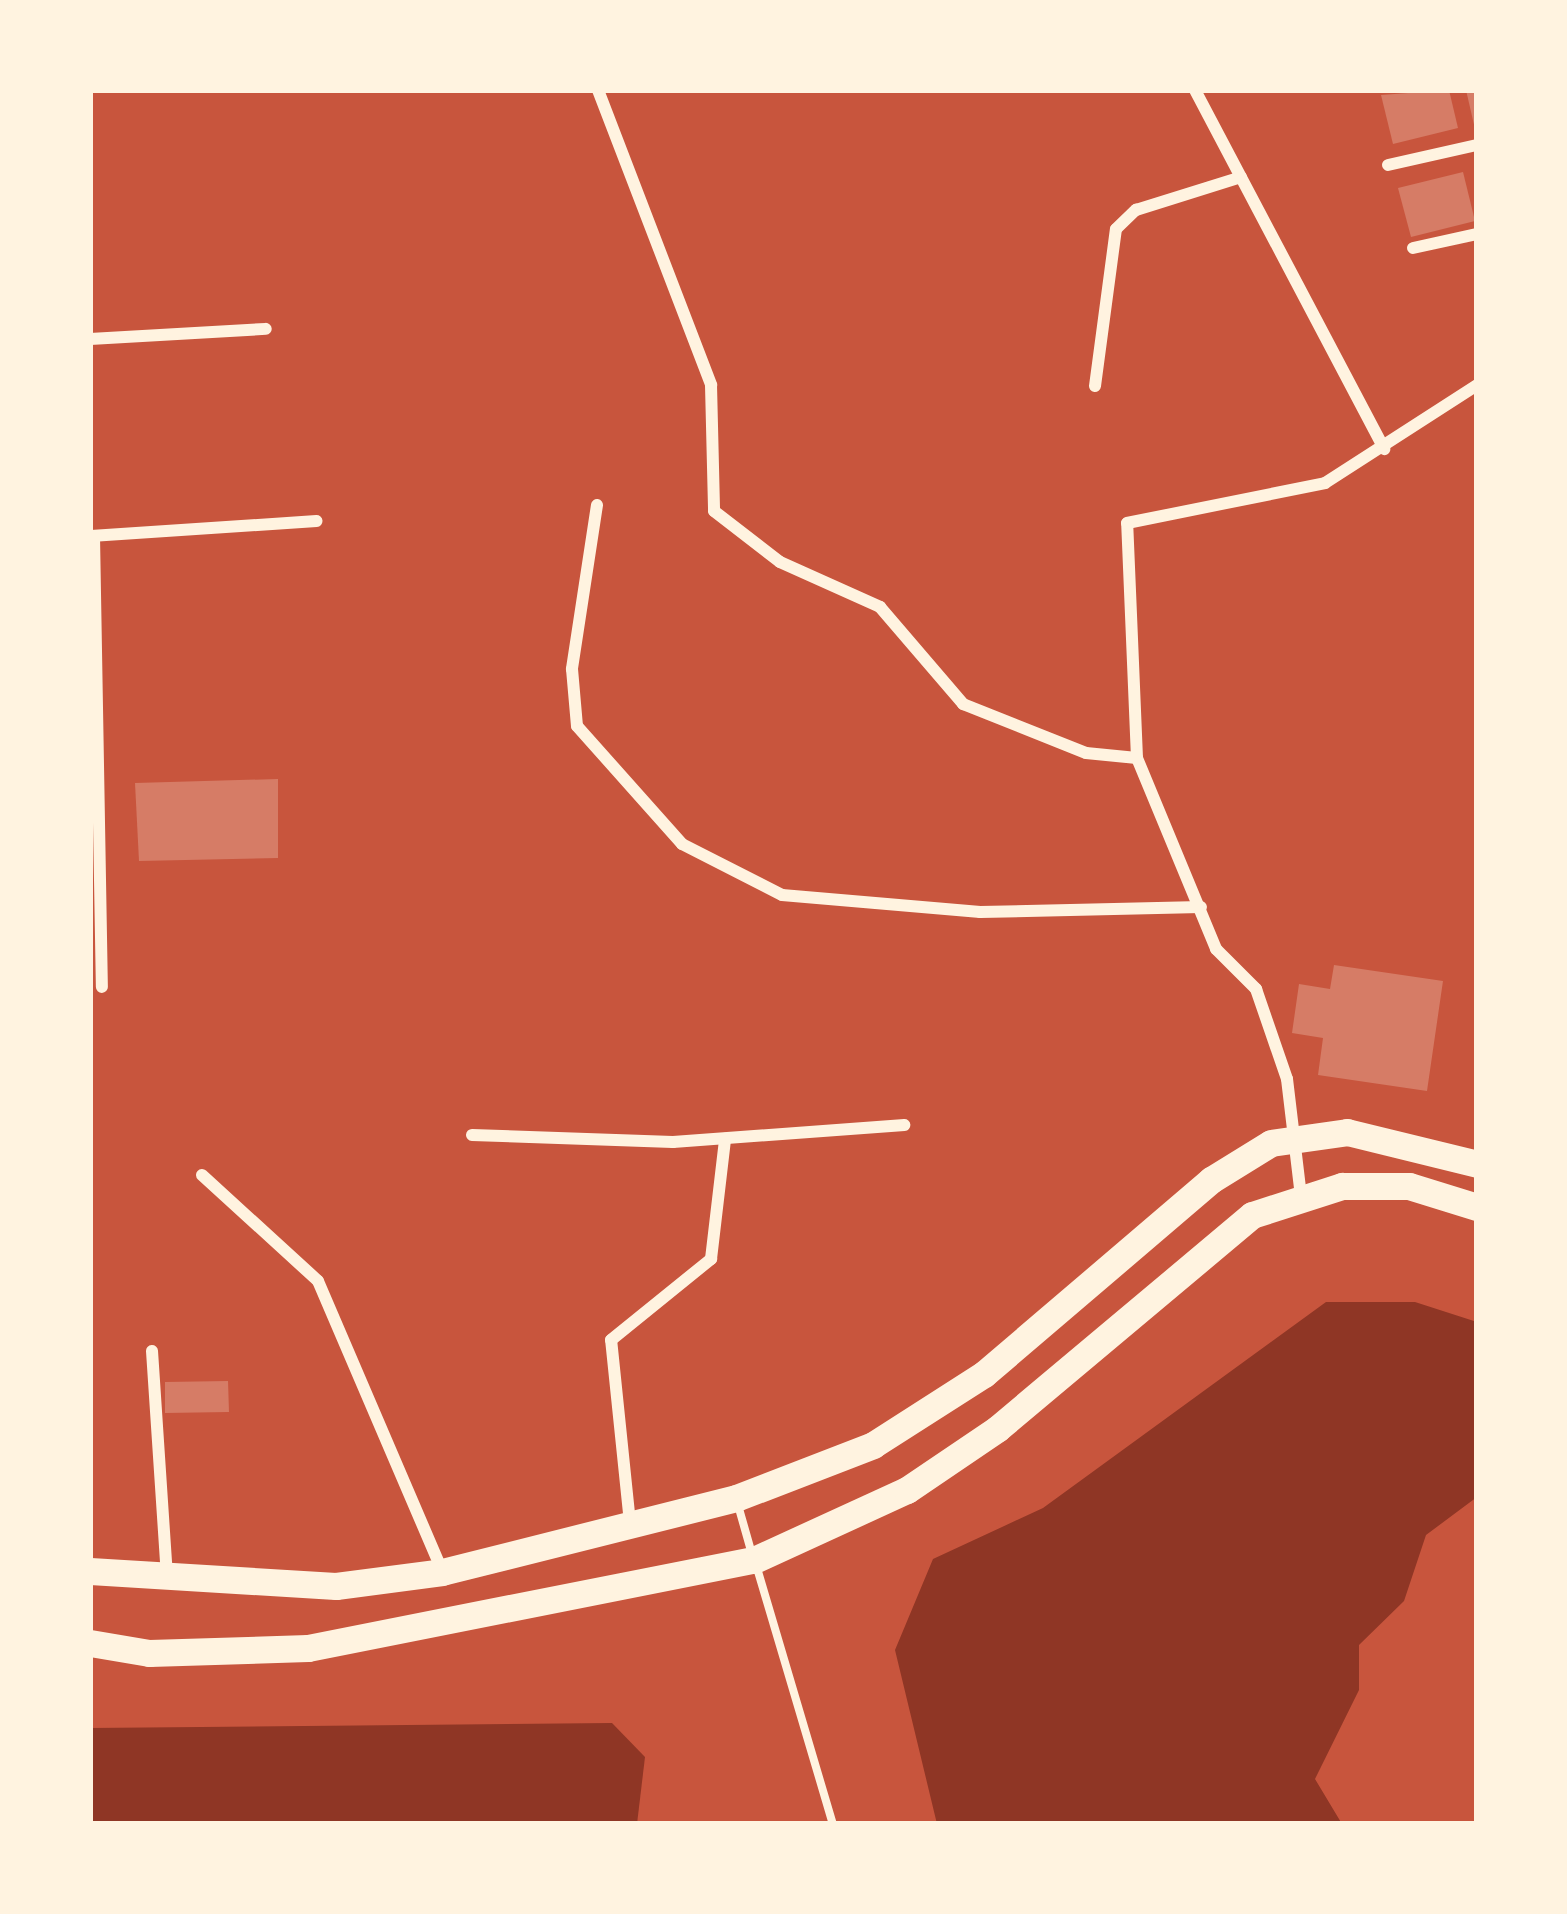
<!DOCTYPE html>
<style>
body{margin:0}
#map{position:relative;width:1567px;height:1914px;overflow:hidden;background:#c8553d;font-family:"Exo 2",sans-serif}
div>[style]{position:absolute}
.water>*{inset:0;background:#8f3625}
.building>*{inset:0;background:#d67c66}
.service>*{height:8px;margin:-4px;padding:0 4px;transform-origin:4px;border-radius:4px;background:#fff3e0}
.minor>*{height:12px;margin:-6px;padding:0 6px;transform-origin:6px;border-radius:6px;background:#fff3e0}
.primary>*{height:27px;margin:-13.5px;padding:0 13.5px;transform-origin:13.5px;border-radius:13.5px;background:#fff3e0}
span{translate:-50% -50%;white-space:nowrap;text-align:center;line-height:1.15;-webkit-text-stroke:9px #fff3e0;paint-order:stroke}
.frame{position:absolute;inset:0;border:93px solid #fff3e0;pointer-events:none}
</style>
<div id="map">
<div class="water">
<div style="clip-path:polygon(1326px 1302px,1415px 1302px,1477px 1322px,1477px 1497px,1426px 1535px,1404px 1601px,1359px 1645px,1359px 1690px,1315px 1779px,1342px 1824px,937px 1824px,895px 1650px,933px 1559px,1043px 1508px)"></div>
<div style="clip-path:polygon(612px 1723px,645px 1757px,637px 1824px,90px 1824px,90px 1728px)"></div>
</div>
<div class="building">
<div style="clip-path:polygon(1449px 90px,1458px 128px,1393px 144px,1381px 95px)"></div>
<div style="clip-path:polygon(1466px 90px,1477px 90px,1477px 129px,1475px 129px)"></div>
<div style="clip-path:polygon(1463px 172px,1475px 221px,1411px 237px,1398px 188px)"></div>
<div style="clip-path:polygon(278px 779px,278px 858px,139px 861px,135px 783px)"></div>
<div style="clip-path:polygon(1334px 965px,1443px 981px,1427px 1091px,1318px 1075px,1323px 1038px,1292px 1033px,1299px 984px,1330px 989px)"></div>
<div style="clip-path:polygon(228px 1381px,229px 1412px,165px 1413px,165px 1382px)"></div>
</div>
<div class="service">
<div style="left:738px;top:1505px;width:51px;rotate:74.1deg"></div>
<div style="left:757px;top:1568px;width:267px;rotate:73.5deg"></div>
</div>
<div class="minor">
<div style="left:598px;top:90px;width:316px;rotate:69deg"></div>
<div style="left:711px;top:385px;width:126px;rotate:88.6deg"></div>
<div style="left:714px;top:511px;width:83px;rotate:37.7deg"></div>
<div style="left:780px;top:562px;width:110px;rotate:24.2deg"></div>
<div style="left:880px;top:607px;width:128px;rotate:49.4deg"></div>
<div style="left:963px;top:704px;width:132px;rotate:21.7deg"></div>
<div style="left:1086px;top:753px;width:51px;rotate:5.6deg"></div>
<div style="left:1137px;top:758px;width:207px;rotate:67.5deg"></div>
<div style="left:1216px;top:949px;width:57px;rotate:45deg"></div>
<div style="left:1256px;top:989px;width:95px;rotate:71deg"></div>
<div style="left:1287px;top:1079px;width:118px;rotate:83.2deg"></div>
<div style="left:1195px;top:90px;width:406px;rotate:62.2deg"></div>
<div style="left:1388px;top:165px;width:91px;rotate:-12.7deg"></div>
<div style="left:1413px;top:248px;width:66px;rotate:-12.3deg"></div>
<div style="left:90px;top:339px;width:176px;rotate:-3.3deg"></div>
<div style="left:1095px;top:386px;width:158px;rotate:-82.4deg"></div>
<div style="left:1116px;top:229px;width:28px;rotate:-44deg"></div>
<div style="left:1136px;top:210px;width:110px;rotate:-17.4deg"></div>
<div style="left:597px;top:505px;width:166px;rotate:98.7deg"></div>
<div style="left:572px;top:669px;width:57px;rotate:85deg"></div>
<div style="left:577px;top:726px;width:158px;rotate:48.3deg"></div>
<div style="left:682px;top:844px;width:112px;rotate:27deg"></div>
<div style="left:782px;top:895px;width:199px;rotate:4.9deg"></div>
<div style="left:980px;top:912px;width:221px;rotate:-1.3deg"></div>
<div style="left:91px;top:536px;width:226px;rotate:-3.8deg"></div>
<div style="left:94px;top:536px;width:451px;rotate:89deg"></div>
<div style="left:1137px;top:758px;width:235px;rotate:-92.4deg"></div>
<div style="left:1127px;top:523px;width:202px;rotate:-11.4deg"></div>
<div style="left:1325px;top:483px;width:181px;rotate:-32.8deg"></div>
<div style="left:472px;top:1135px;width:201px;rotate:2deg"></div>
<div style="left:673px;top:1142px;width:232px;rotate:-4.2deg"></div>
<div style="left:202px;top:1175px;width:157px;rotate:42.4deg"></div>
<div style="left:318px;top:1281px;width:314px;rotate:66.8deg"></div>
<div style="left:152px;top:1351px;width:226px;rotate:86.2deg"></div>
<div style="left:630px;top:1523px;width:184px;rotate:-95.9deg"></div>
<div style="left:611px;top:1340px;width:129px;rotate:-39deg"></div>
<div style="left:711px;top:1259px;width:121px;rotate:-83.3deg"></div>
</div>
<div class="primary">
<div style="left:90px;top:1571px;width:246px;rotate:3.5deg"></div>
<div style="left:336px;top:1586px;width:107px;rotate:-7.5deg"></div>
<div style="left:442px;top:1572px;width:303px;rotate:-14.1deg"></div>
<div style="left:736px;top:1498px;width:147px;rotate:-21.1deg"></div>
<div style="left:873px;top:1445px;width:132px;rotate:-32.6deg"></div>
<div style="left:984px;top:1374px;width:299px;rotate:-40.5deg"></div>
<div style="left:1211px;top:1180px;width:70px;rotate:-31.7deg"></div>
<div style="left:1271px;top:1143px;width:77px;rotate:-8.2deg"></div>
<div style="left:1347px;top:1132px;width:134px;rotate:13.8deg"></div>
<div style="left:90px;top:1643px;width:60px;rotate:9.6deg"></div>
<div style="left:149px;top:1653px;width:159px;rotate:-1.8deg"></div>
<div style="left:308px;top:1648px;width:455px;rotate:-11.2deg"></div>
<div style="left:754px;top:1560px;width:168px;rotate:-24.6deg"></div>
<div style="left:907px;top:1490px;width:109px;rotate:-34.1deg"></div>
<div style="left:997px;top:1429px;width:333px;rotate:-40deg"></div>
<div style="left:1252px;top:1215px;width:95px;rotate:-17.9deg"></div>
<div style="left:1342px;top:1186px;width:67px"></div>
<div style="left:1409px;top:1186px;width:71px;rotate:17.2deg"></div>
</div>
<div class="frame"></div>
</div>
